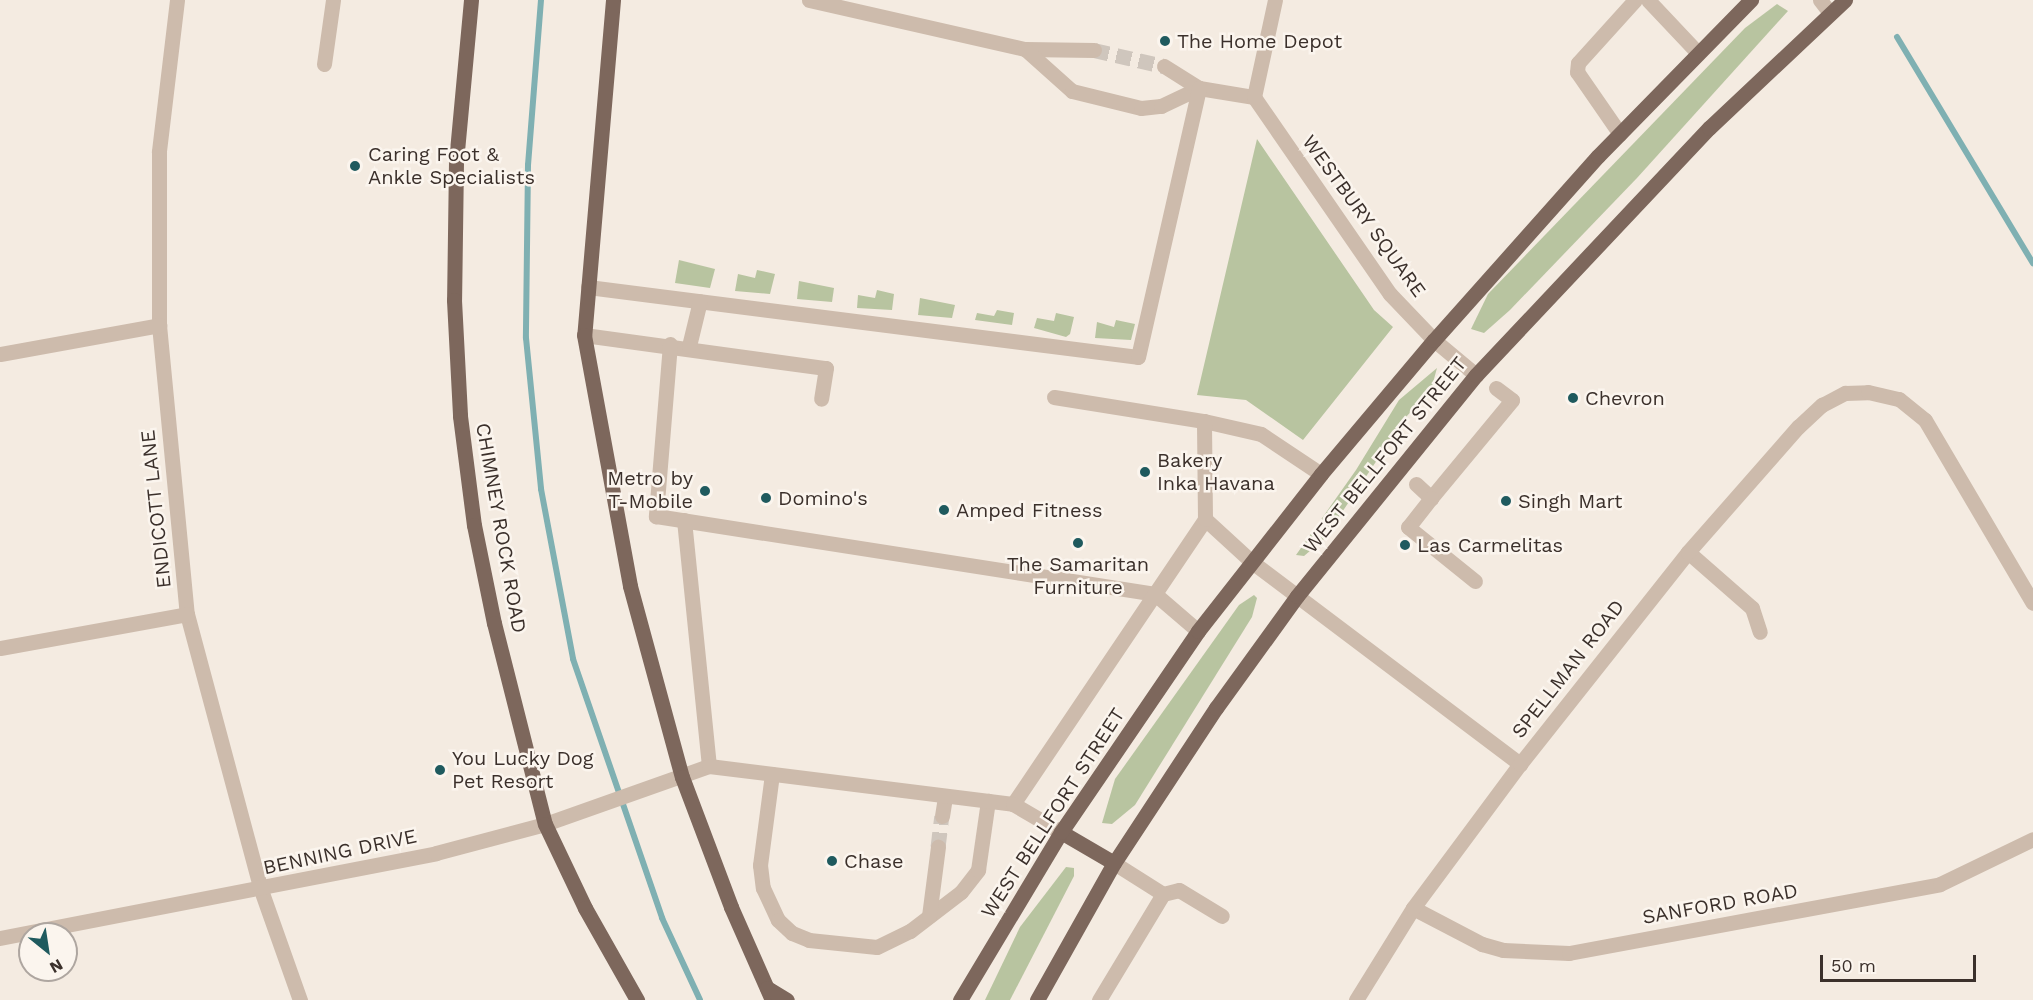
<!DOCTYPE html>
<style>
body{margin:0}
#map{position:relative;width:2033px;height:1000px;overflow:hidden;background:#f4ebe1;font-family:"Work Sans",sans-serif}
div>[style]{position:absolute}
.green>*{inset:0;background:#b8c4a0}
.stream>*{height:6px;margin:-3px;padding:0 3px;transform-origin:3px;border-radius:3px;background:#7fb0b2}
.minor-tunnel>*{height:15px;margin-top:-7.5px;transform-origin:0;background:repeating-linear-gradient(90deg,#cfc6bd 0 15px,transparent 0 23px)}
.minor>*{height:15px;margin:-7.5px;padding:0 7.5px;transform-origin:7.5px;border-radius:7.5px;background:#cdbbac}
.major>*{height:15px;margin:-7.5px;padding:0 7.5px;transform-origin:7.5px;border-radius:7.5px;background:#7d675c}
.dots>*{width:16px;height:16px;translate:-50% -50%;box-sizing:border-box;border:3px solid #fbf5ee;border-radius:50%}
span{translate:-50% -50%;white-space:nowrap;text-align:center;line-height:1.15;-webkit-text-stroke:5px #fbf5ee;paint-order:stroke}
.poi-label{font-size:20px;color:#3b302b}
.left{translate:0 -50%;text-align:left}
.right{translate:-100% -50%;text-align:right}
.street-label{font-size:20px;color:#3b302b}
.north{position:absolute;left:18px;top:922px;width:60px;height:60px;box-sizing:border-box;background:#fbf5ee;border:2px solid #aea6a0;border-radius:50%;rotate:150deg;font-size:16px;font-weight:700;line-height:24px;text-align:center;color:#3b302b}
.north::after{content:'';display:block;margin:auto;width:21px;height:27px;background:#1f5a5e;clip-path:polygon(50% 0,100% 100%,50% 72%,0 100%)}
.scale{position:absolute;left:1820px;top:955px;width:156px;height:27px;box-sizing:border-box;border:3px solid #3b302b;border-top:0;padding-left:8px;font-size:18px;line-height:21px;white-space:nowrap;color:#3b302b;-webkit-text-stroke:4px #fbf5ee;paint-order:stroke}
</style>
<div id="map">
<div class="green">
<div style="clip-path:polygon(1777px 4px,1788px 11px,1637px 178px,1510px 310px,1484px 333px,1471px 329px,1488px 294px,1745px 28px)"></div>
<div style="clip-path:polygon(1257px 139px,1374px 310px,1393px 327px,1303px 440px,1246px 400px,1197px 395px)"></div>
<div style="clip-path:polygon(679px 260px,715px 269px,710px 288px,675px 283px)"></div>
<div style="clip-path:polygon(757px 270px,775px 274px,770px 294px,735px 291px,738px 274px,755px 278px)"></div>
<div style="clip-path:polygon(799px 281px,834px 288px,832px 302px,797px 299px)"></div>
<div style="clip-path:polygon(877px 290px,894px 294px,892px 310px,857px 308px,858px 295px,875px 298px)"></div>
<div style="clip-path:polygon(920px 298px,955px 305px,952px 318px,918px 315px)"></div>
<div style="clip-path:polygon(997px 310px,1014px 313px,1012px 325px,975px 320px,977px 313px,994px 316px)"></div>
<div style="clip-path:polygon(1056px 313px,1074px 317px,1070px 334px,1066px 337px,1034px 328px,1037px 318px,1054px 321px)"></div>
<div style="clip-path:polygon(1116px 320px,1135px 324px,1131px 340px,1095px 338px,1097px 322px,1114px 327px)"></div>
<div style="clip-path:polygon(1437px 368px,1431px 390px,1406px 417px,1324px 539px,1304px 556px,1296px 555px,1356px 470px,1399px 400px)"></div>
<div style="clip-path:polygon(1254px 595px,1257px 598px,1252px 617px,1135px 805px,1112px 824px,1102px 823px,1115px 779px,1239px 605px)"></div>
<div style="clip-path:polygon(1066px 867px,1074px 868px,1074px 876px,1010px 1000px,985px 1000px,1020px 927px)"></div>
</div>
<div class="stream">
<div style="left:541px;top:0;width:166px;rotate:94.5deg"></div>
<div style="left:528px;top:165px;width:173px;rotate:90.7deg"></div>
<div style="left:526px;top:338px;width:152px;rotate:84.3deg"></div>
<div style="left:541px;top:489px;width:173px;rotate:79.3deg"></div>
<div style="left:573px;top:659px;width:274px;rotate:71deg"></div>
<div style="left:662px;top:918px;width:90px;rotate:65.1deg"></div>
<div style="left:1897px;top:37px;width:264px;rotate:59deg"></div>
</div>
<div class="minor-tunnel">
<div style="left:1094px;top:50px;width:72px;rotate:12.9deg"></div>
<div style="left:938px;top:847px;width:31px;rotate:-83deg"></div>
</div>
<div class="minor">
<div style="left:177px;top:0;width:153px;rotate:96.8deg"></div>
<div style="left:159px;top:152px;width:173px;rotate:90deg"></div>
<div style="left:159px;top:325px;width:290px;rotate:84.5deg"></div>
<div style="left:187px;top:614px;width:286px;rotate:75deg"></div>
<div style="left:261px;top:890px;width:117px;rotate:70.5deg"></div>
<div style="left:809px;top:0;width:221px;rotate:12.8deg"></div>
<div style="left:1025px;top:49px;width:69px;rotate:0.8deg"></div>
<div style="left:1648px;top:0;width:73px;rotate:46.7deg"></div>
<div style="left:1820px;top:0;width:16px;rotate:52deg"></div>
<div style="left:1025px;top:49px;width:63px;rotate:41.8deg"></div>
<div style="left:1072px;top:91px;width:71px;rotate:13.8deg"></div>
<div style="left:1141px;top:108px;width:20px;rotate:-6deg"></div>
<div style="left:1161px;top:106px;width:42px;rotate:-25.3deg"></div>
<div style="left:324px;top:64px;width:65px;rotate:-82deg"></div>
<div style="left:1164px;top:66px;width:41px;rotate:32.2deg"></div>
<div style="left:1199px;top:88px;width:56px;rotate:9.3deg"></div>
<div style="left:1254px;top:97px;width:239px;rotate:55.4deg"></div>
<div style="left:1390px;top:294px;width:64px;rotate:46.3deg"></div>
<div style="left:1434px;top:340px;width:55px;rotate:39.8deg"></div>
<div style="left:1254px;top:97px;width:99px;rotate:-77.8deg"></div>
<div style="left:1620px;top:134px;width:75px;rotate:-124.7deg"></div>
<div style="left:1577px;top:72px;width:9px;rotate:-84deg"></div>
<div style="left:1578px;top:63px;width:85px;rotate:-47.9deg"></div>
<div style="left:588px;top:287px;width:554px;rotate:7.25deg"></div>
<div style="left:1138px;top:357px;width:276px;rotate:-77.2deg"></div>
<div style="left:584px;top:335px;width:244px;rotate:7.8deg"></div>
<div style="left:826px;top:368px;width:31px;rotate:99deg"></div>
<div style="left:670px;top:344px;width:173px;rotate:94.7deg"></div>
<div style="left:656px;top:516px;width:505px;rotate:8.88deg"></div>
<div style="left:1155px;top:594px;width:57px;rotate:40.7deg"></div>
<div style="left:689px;top:346px;width:46px;rotate:-76.3deg"></div>
<div style="left:0;top:354px;width:162px;rotate:-10.3deg"></div>
<div style="left:1054px;top:397px;width:152px;rotate:9.1deg"></div>
<div style="left:1204px;top:421px;width:58px;rotate:12.8deg"></div>
<div style="left:1261px;top:434px;width:72px;rotate:33.7deg"></div>
<div style="left:1416px;top:484px;width:21px;rotate:43deg"></div>
<div style="left:1431px;top:498px;width:127px;rotate:-50.4deg"></div>
<div style="left:1512px;top:400px;width:20px;rotate:-143deg"></div>
<div style="left:1431px;top:498px;width:37px;rotate:128deg"></div>
<div style="left:1408px;top:527px;width:86px;rotate:38.9deg"></div>
<div style="left:1205px;top:519px;width:64px;rotate:42.5deg"></div>
<div style="left:1252px;top:562px;width:336px;rotate:37deg"></div>
<div style="left:684px;top:520px;width:247px;rotate:84.2deg"></div>
<div style="left:1688px;top:552px;width:85px;rotate:41.2deg"></div>
<div style="left:1752px;top:608px;width:25px;rotate:72deg"></div>
<div style="left:0;top:648px;width:190px;rotate:-10.3deg"></div>
<div style="left:772px;top:774px;width:92px;rotate:97.5deg"></div>
<div style="left:760px;top:865px;width:23px;rotate:83deg"></div>
<div style="left:763px;top:888px;width:35px;rotate:65deg"></div>
<div style="left:778px;top:920px;width:19px;rotate:43deg"></div>
<div style="left:792px;top:933px;width:18px;rotate:22deg"></div>
<div style="left:809px;top:940px;width:68px;rotate:5.9deg"></div>
<div style="left:877px;top:947px;width:37px;rotate:-26deg"></div>
<div style="left:910px;top:931px;width:64px;rotate:-37.4deg"></div>
<div style="left:961px;top:892px;width:28px;rotate:-52deg"></div>
<div style="left:978px;top:870px;width:70px;rotate:-81.8deg"></div>
<div style="left:1013px;top:804px;width:344px;rotate:-56deg"></div>
<div style="left:1205px;top:519px;width:98px;rotate:-90.6deg"></div>
<div style="left:942px;top:816px;width:20px;rotate:-81deg"></div>
<div style="left:1114px;top:863px;width:58px;rotate:32.3deg"></div>
<div style="left:1163px;top:894px;width:16px;rotate:-14deg"></div>
<div style="left:1179px;top:890px;width:50px;rotate:31.2deg"></div>
<div style="left:1413px;top:908px;width:78px;rotate:27.6deg"></div>
<div style="left:1482px;top:944px;width:22px;rotate:16deg"></div>
<div style="left:1503px;top:950px;width:66px;rotate:2.6deg"></div>
<div style="left:1569px;top:953px;width:377px;rotate:-10.5deg"></div>
<div style="left:1940px;top:884px;width:103px;rotate:-25.8deg"></div>
<div style="left:929px;top:916px;width:70px;rotate:-82.6deg"></div>
<div style="left:0;top:938px;width:444px;rotate:-11deg"></div>
<div style="left:436px;top:853px;width:113px;rotate:-14.9deg"></div>
<div style="left:545px;top:824px;width:174px;rotate:-19.5deg"></div>
<div style="left:709px;top:766px;width:306px;rotate:7.1deg"></div>
<div style="left:1013px;top:804px;width:56px;rotate:30.3deg"></div>
<div style="left:1099px;top:1000px;width:124px;rotate:-58.9deg"></div>
<div style="left:1356px;top:1000px;width:108px;rotate:-58.2deg"></div>
<div style="left:1413px;top:908px;width:179px;rotate:-53.4deg"></div>
<div style="left:1520px;top:764px;width:270px;rotate:-51.6deg"></div>
<div style="left:1688px;top:552px;width:167px;rotate:-48.7deg"></div>
<div style="left:1798px;top:427px;width:33px;rotate:-43deg"></div>
<div style="left:1822px;top:405px;width:26px;rotate:-28deg"></div>
<div style="left:1845px;top:393px;width:23px;rotate:-2deg"></div>
<div style="left:1868px;top:392px;width:32px;rotate:13deg"></div>
<div style="left:1899px;top:399px;width:33px;rotate:39deg"></div>
<div style="left:1925px;top:420px;width:212px;rotate:59.5deg"></div>
</div>
<div class="major">
<div style="left:471px;top:0;width:163px;rotate:95.3deg"></div>
<div style="left:456px;top:162px;width:138px;rotate:90.8deg"></div>
<div style="left:454px;top:300px;width:116px;rotate:87deg"></div>
<div style="left:460px;top:416px;width:110px;rotate:82.7deg"></div>
<div style="left:474px;top:525px;width:100px;rotate:78.5deg"></div>
<div style="left:494px;top:623px;width:207px;rotate:75.8deg"></div>
<div style="left:545px;top:824px;width:93px;rotate:64.5deg"></div>
<div style="left:585px;top:908px;width:106px;rotate:60.5deg"></div>
<div style="left:613px;top:0;width:336px;rotate:94.9deg"></div>
<div style="left:584px;top:335px;width:255px;rotate:79.6deg"></div>
<div style="left:630px;top:586px;width:198px;rotate:74.8deg"></div>
<div style="left:682px;top:777px;width:139px;rotate:69.3deg"></div>
<div style="left:731px;top:907px;width:102px;rotate:66.2deg"></div>
<div style="left:1061px;top:832px;width:61px;rotate:30.3deg"></div>
<div style="left:767px;top:988px;width:23px;rotate:31deg"></div>
<div style="left:960px;top:1000px;width:196px;rotate:-59deg"></div>
<div style="left:1061px;top:832px;width:243px;rotate:-55.7deg"></div>
<div style="left:1198px;top:631px;width:199px;rotate:-51.9deg"></div>
<div style="left:1321px;top:474px;width:175px;rotate:-49.9deg"></div>
<div style="left:1434px;top:340px;width:246px;rotate:-48.3deg"></div>
<div style="left:1598px;top:156px;width:219px;rotate:-45.6deg"></div>
<div style="left:1037px;top:1000px;width:157px;rotate:-60.7deg"></div>
<div style="left:1114px;top:863px;width:186px;rotate:-56.7deg"></div>
<div style="left:1216px;top:708px;width:138px;rotate:-54.1deg"></div>
<div style="left:1297px;top:596px;width:284px;rotate:-51deg"></div>
<div style="left:1476px;top:375px;width:340px;rotate:-46.7deg"></div>
<div style="left:1709px;top:128px;width:187px;rotate:-43.3deg"></div>
</div>
<div class="dots">
<div style="left:1165px;top:41px;background:#1f5a5e"></div>
<div style="left:355px;top:166px;background:#1f5a5e"></div>
<div style="left:1573px;top:398px;background:#1f5a5e"></div>
<div style="left:1145px;top:472px;background:#1f5a5e"></div>
<div style="left:705px;top:491px;background:#1f5a5e"></div>
<div style="left:766px;top:498px;background:#1f5a5e"></div>
<div style="left:1506px;top:501px;background:#1f5a5e"></div>
<div style="left:944px;top:510px;background:#1f5a5e"></div>
<div style="left:1078px;top:543px;background:#1f5a5e"></div>
<div style="left:1405px;top:545px;background:#1f5a5e"></div>
<div style="left:440px;top:770px;background:#1f5a5e"></div>
<div style="left:832px;top:861px;background:#1f5a5e"></div>
</div>
<div class="poi-label">
<span class="left" style="left:1177px;top:41px">The Home Depot</span>
<span class="left" style="left:368px;top:166px">Caring Foot &amp;<br>Ankle Specialists</span>
<span class="left" style="left:1585px;top:398px">Chevron</span>
<span class="left" style="left:1157px;top:472px">Bakery<br>Inka Havana</span>
<span class="right" style="left:693px;top:490px">Metro by<br>T-Mobile</span>
<span class="left" style="left:778px;top:498px">Domino's</span>
<span class="left" style="left:1518px;top:501px">Singh Mart</span>
<span class="left" style="left:956px;top:510px">Amped Fitness</span>
<span class="left" style="left:1417px;top:545px">Las Carmelitas</span>
<span style="left:1078px;top:576px">The Samaritan<br>Furniture</span>
<span class="left" style="left:452px;top:770px">You Lucky Dog<br>Pet Resort</span>
<span class="left" style="left:844px;top:861px">Chase</span>
</div>
<div class="street-label">
<span style="left:1364px;top:216px;rotate:54deg">WESTBURY SQUARE</span>
<span style="left:1385px;top:455px;rotate:-51deg">WEST BELLFORT STREET</span>
<span style="left:156px;top:509px;rotate:-96deg">ENDICOTT LANE</span>
<span style="left:501px;top:528px;rotate:80deg">CHIMNEY ROCK ROAD</span>
<span style="left:1568px;top:669px;rotate:-52deg">SPELLMAN ROAD</span>
<span style="left:1053px;top:813px;rotate:-57deg">WEST BELLFORT STREET</span>
<span style="left:340px;top:852px;rotate:-12deg">BENNING DRIVE</span>
<span style="left:1720px;top:904px;rotate:-10deg">SANFORD ROAD</span>
</div>
<div class="north">N</div>
<div class="scale">50 m</div>
</div>
